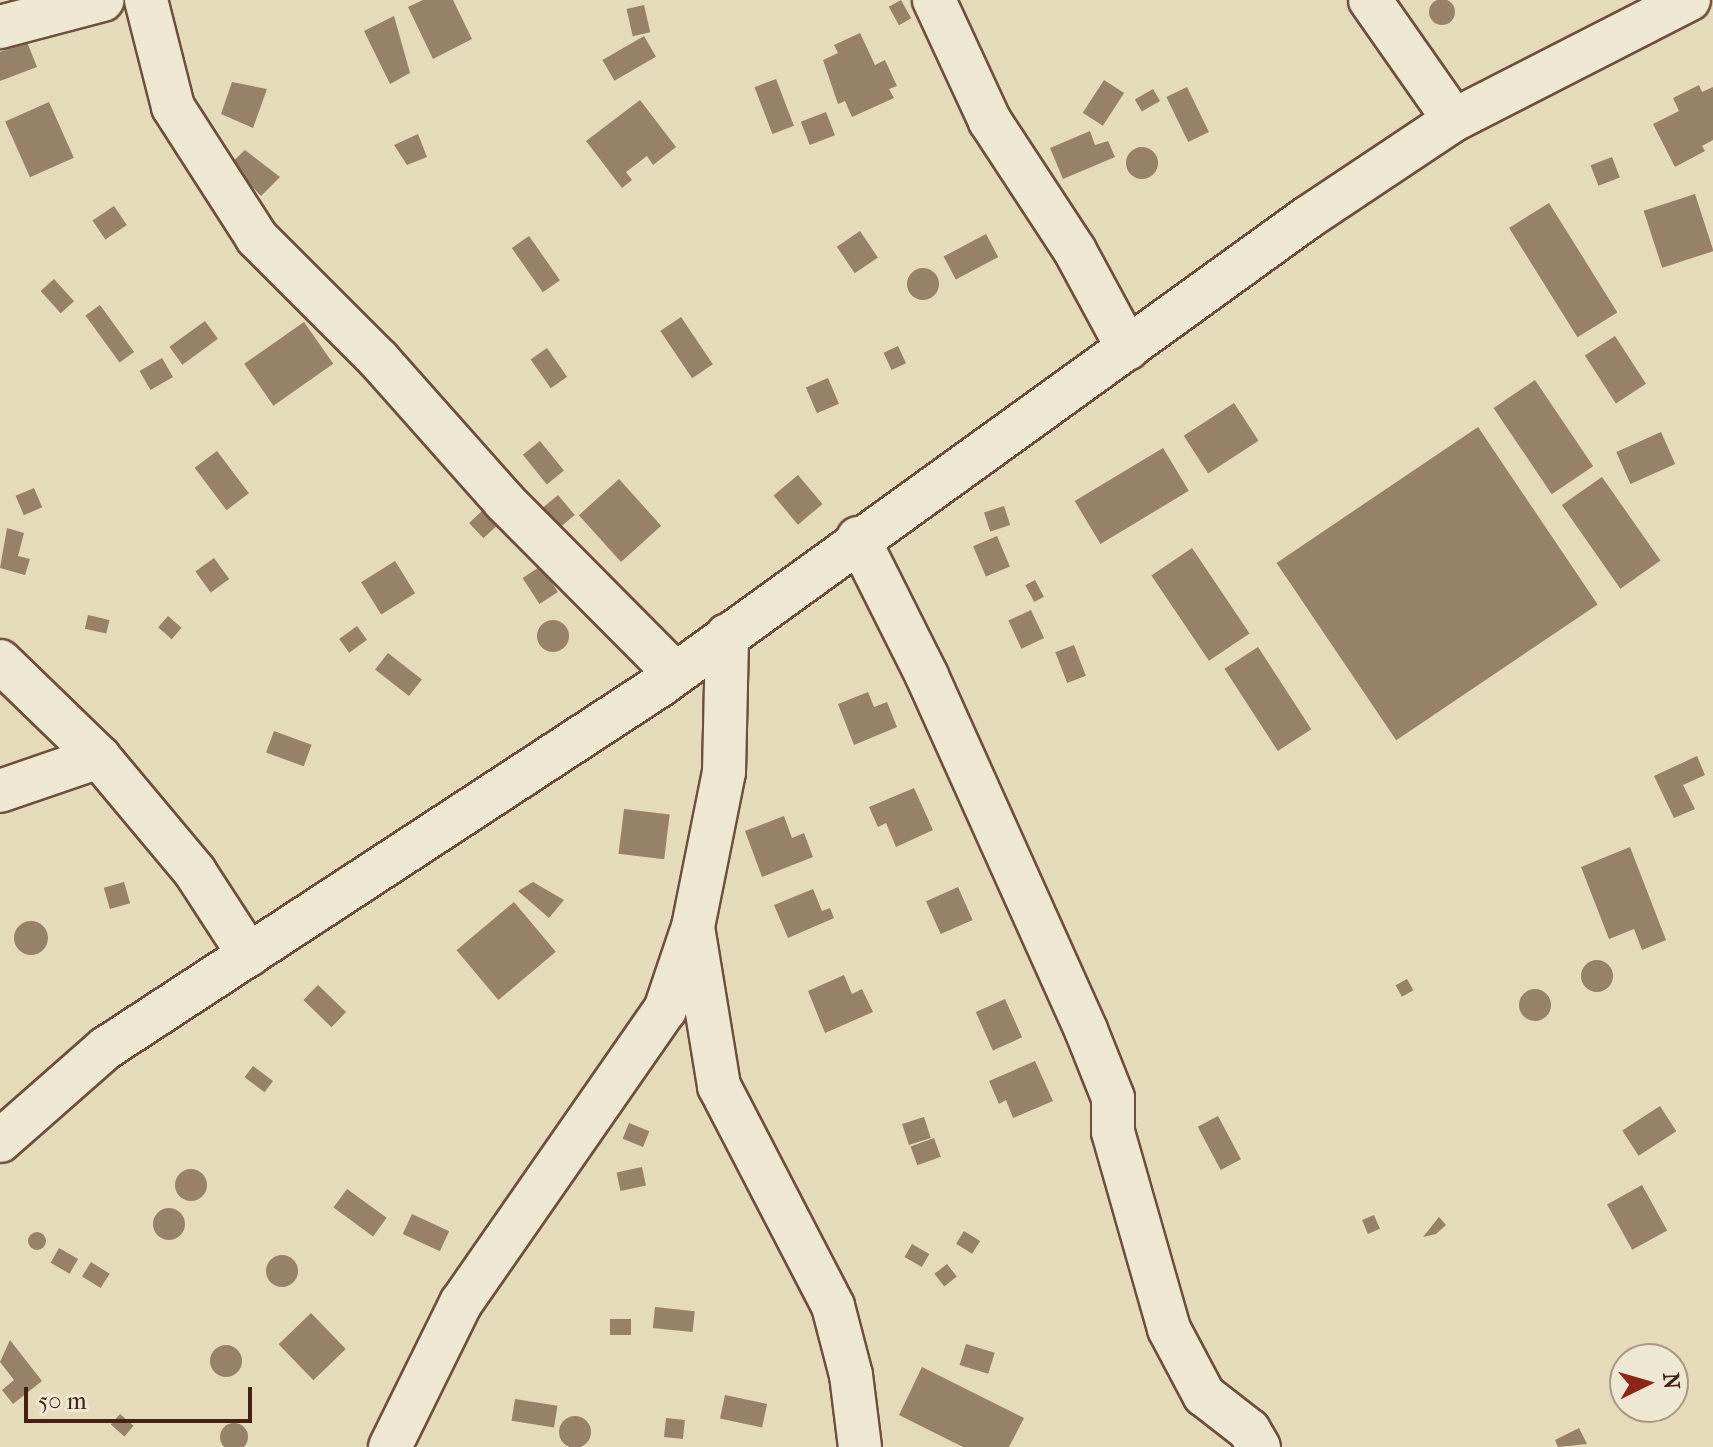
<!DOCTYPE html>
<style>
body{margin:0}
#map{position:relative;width:1713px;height:1447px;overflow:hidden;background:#e5dab9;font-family:"IM FELL French Canon",serif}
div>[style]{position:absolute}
.building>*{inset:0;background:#988169;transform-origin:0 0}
.round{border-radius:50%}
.roads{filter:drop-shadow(2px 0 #6c4f3c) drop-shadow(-2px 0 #6c4f3c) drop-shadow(0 2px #6c4f3c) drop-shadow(0 -2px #6c4f3c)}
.minor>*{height:42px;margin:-21px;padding:0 21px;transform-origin:21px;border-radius:21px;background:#eee7d2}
span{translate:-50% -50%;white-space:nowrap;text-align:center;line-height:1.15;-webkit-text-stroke:6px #eee7d2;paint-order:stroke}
.north{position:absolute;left:1609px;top:1343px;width:80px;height:80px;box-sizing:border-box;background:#eee7d2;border:2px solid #aa9885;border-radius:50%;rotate:85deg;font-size:22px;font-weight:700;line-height:32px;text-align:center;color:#442112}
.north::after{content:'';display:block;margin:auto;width:28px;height:36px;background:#8f2418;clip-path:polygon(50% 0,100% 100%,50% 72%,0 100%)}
.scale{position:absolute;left:24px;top:1387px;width:228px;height:36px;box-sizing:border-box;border:4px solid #442112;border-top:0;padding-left:10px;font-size:24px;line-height:28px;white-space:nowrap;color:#442112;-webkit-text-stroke:6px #eee7d2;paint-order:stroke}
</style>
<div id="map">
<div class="building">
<i class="round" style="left:1429px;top:-1px;width:26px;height:26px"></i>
<i style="clip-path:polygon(423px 0,453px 0,472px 39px,433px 59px,408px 7px)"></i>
<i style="left:901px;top:0;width:21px;height:14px;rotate:61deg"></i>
<i style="left:644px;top:5px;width:28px;height:18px;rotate:77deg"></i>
<i style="clip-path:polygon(394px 16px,410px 73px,390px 84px,364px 31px)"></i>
<i style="clip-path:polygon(860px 33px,875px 65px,885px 60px,897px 86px,889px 89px,894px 98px,852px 117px,845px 101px,838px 104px,823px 60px,838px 53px,834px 45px)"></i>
<i style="left:644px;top:36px;width:24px;height:48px;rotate:60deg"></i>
<i style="clip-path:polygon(27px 42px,37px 67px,0 81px,0 52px)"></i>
<i style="left:776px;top:79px;width:50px;height:23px;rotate:69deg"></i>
<i style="left:1104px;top:80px;width:24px;height:39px;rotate:33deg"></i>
<i style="clip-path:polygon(232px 82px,267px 89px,253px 128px,221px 114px)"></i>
<i style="clip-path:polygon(1699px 85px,1702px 92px,1713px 87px,1713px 140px,1702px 146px,1705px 151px,1675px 167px,1653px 124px,1679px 111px,1673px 98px)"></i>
<i style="left:1187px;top:87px;width:50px;height:23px;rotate:64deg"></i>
<i style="left:1153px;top:89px;width:14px;height:21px;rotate:60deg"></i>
<i style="clip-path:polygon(640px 100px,676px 147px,653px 165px,647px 156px,626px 172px,632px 180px,622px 188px,586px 141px)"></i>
<i style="left:49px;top:102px;width:61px;height:48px;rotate:66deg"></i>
<i style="left:826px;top:112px;width:25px;height:27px;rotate:69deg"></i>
<i style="clip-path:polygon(1090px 131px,1095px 145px,1108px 141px,1115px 157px,1063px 179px,1050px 148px)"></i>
<i style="clip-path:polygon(418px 134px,427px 157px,407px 165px,394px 145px)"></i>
<i class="round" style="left:1126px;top:147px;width:32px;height:32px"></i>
<i style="clip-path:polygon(245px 150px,280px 177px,261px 196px,230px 164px)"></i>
<i style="left:1612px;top:157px;width:22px;height:23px;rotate:69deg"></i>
<i style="left:1695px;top:194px;width:60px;height:54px;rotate:72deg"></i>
<i style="left:1549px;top:203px;width:129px;height:47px;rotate:58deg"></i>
<i style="left:114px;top:206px;width:23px;height:26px;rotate:56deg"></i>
<i style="left:860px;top:231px;width:32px;height:28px;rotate:56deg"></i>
<i style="left:986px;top:234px;width:26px;height:48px;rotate:62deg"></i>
<i style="left:529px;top:236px;width:54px;height:21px;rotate:55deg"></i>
<i class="round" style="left:907px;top:268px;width:32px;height:32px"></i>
<i style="left:54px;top:279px;width:30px;height:18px;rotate:48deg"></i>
<i style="left:100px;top:305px;width:58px;height:18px;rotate:54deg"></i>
<i style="left:681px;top:317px;width:57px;height:25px;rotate:56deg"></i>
<i style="left:205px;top:321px;width:22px;height:44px;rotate:54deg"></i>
<i style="left:304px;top:322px;width:51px;height:73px;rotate:55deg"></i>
<i style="left:1615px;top:336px;width:57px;height:36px;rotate:57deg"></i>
<i style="left:898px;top:346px;width:19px;height:16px;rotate:65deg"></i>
<i style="left:547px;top:348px;width:35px;height:20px;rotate:55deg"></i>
<i style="left:162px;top:358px;width:22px;height:26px;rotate:60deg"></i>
<i style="left:828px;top:378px;width:28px;height:24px;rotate:67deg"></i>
<i style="left:1535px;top:380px;width:104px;height:50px;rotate:56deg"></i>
<i style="left:1234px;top:403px;width:45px;height:60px;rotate:57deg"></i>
<i style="left:1478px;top:427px;width:214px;height:243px;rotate:56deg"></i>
<i style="left:1661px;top:432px;width:35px;height:49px;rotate:66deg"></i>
<i style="left:540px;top:441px;width:38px;height:22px;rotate:51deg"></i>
<i style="left:1163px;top:448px;width:50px;height:103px;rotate:59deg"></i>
<i style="left:217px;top:451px;width:53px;height:28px;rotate:53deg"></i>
<i style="left:798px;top:475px;width:38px;height:32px;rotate:50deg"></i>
<i style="left:1602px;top:477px;width:102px;height:49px;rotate:55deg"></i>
<i style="left:619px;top:479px;width:63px;height:54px;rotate:48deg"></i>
<i style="left:34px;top:488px;width:21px;height:20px;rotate:67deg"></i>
<i style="left:558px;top:495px;width:26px;height:23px;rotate:50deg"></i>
<i style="left:1004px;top:506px;width:20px;height:21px;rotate:72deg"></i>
<i style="left:483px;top:510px;width:21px;height:19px;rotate:47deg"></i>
<i style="clip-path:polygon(7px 528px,24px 533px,18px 556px,30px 559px,25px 575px,0 568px)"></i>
<i style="left:997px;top:536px;width:33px;height:26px;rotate:67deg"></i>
<i style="left:1192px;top:548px;width:103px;height:49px;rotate:56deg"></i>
<i style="left:214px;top:558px;width:26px;height:23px;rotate:54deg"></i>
<i style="left:395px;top:561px;width:38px;height:40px;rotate:58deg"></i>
<i style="left:541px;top:566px;width:31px;height:22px;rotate:57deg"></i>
<i style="left:1035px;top:580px;width:19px;height:11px;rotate:62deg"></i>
<i style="left:1031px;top:610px;width:31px;height:25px;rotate:65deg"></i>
<i style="left:88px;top:615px;width:22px;height:14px;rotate:13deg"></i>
<i style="left:168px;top:616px;width:18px;height:15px;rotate:41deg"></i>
<i class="round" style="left:537px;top:620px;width:32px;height:32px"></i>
<i style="left:357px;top:626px;width:17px;height:22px;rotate:54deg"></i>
<i style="left:1074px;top:645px;width:33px;height:20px;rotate:69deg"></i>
<i style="left:1258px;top:647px;width:98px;height:40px;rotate:57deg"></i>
<i style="left:388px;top:653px;width:43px;height:21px;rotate:38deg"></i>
<i style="clip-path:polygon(868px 692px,874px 707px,887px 702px,897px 727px,854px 745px,838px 704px)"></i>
<i style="left:274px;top:731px;width:40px;height:23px;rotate:20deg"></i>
<i style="clip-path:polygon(1697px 756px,1705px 775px,1683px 785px,1695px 809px,1674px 818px,1654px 776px)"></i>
<i style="clip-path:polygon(914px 788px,933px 830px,896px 847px,886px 823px,878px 827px,869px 807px)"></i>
<i style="left:624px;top:809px;width:46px;height:45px;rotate:7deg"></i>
<i style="clip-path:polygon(784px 816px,792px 838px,804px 833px,813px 857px,762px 877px,745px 831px)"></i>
<i style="clip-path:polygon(1630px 847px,1666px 940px,1642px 950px,1634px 929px,1609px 939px,1581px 867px)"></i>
<i style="left:124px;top:882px;width:22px;height:21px;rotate:74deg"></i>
<i style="clip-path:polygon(533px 882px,564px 900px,549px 918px,518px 891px)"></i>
<i style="left:958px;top:887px;width:36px;height:35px;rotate:66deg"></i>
<i style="clip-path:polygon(813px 889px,822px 911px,830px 908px,834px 918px,788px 938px,774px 905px)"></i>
<i style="left:514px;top:902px;width:65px;height:75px;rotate:50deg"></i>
<i class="round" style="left:14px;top:921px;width:34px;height:34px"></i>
<i class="round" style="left:1581px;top:960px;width:32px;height:32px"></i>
<i style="clip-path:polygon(844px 975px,852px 994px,862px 989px,873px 1012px,825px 1033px,808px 991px)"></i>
<i style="left:1407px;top:979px;width:13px;height:13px;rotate:61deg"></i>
<i style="left:318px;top:985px;width:39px;height:21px;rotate:44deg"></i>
<i class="round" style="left:1519px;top:989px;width:32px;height:32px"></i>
<i style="left:1005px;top:999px;width:42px;height:32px;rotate:66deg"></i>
<i style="clip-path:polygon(1035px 1061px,1053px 1101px,1013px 1118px,1006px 1100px,999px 1104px,989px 1081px)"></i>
<i style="left:253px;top:1066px;width:25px;height:14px;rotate:37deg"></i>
<i style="left:1660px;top:1106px;width:30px;height:45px;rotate:57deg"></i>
<i style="left:1218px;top:1116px;width:49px;height:23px;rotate:62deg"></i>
<i style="left:924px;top:1117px;width:22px;height:23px;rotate:72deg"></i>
<i style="left:629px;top:1123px;width:22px;height:17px;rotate:22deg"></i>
<i style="left:934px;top:1138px;width:20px;height:25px;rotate:70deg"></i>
<i style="left:642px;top:1167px;width:19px;height:26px;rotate:78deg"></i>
<i class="round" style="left:175px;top:1169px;width:32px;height:32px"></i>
<i style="left:1642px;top:1185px;width:52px;height:40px;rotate:61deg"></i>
<i style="left:347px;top:1189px;width:49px;height:23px;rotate:36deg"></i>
<i class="round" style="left:153px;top:1208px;width:32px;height:32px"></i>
<i style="left:412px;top:1214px;width:41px;height:22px;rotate:25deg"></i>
<i style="left:1374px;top:1215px;width:15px;height:13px;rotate:67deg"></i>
<i style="clip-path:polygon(1439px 1217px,1446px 1225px,1436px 1234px,1423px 1237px)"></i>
<i style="left:964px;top:1231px;width:19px;height:15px;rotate:32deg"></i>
<i class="round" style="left:28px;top:1232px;width:18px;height:18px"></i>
<i style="left:912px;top:1244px;width:20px;height:15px;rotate:30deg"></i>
<i style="left:59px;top:1248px;width:22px;height:17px;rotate:30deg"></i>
<i class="round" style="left:266px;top:1255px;width:32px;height:32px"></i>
<i style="left:91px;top:1262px;width:22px;height:17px;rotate:32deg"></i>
<i style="left:947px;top:1264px;width:16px;height:16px;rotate:52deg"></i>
<i style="left:655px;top:1307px;width:40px;height:21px;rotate:6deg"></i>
<i style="left:311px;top:1313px;width:50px;height:45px;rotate:46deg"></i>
<i style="left:631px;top:1319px;width:16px;height:21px;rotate:90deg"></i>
<i style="clip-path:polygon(10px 1340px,42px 1381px,13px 1404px,2px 1390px,14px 1380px,0 1362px)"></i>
<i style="left:966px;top:1344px;width:30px;height:22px;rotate:17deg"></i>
<i class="round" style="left:210px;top:1345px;width:32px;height:32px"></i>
<i style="clip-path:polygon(922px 1367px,1024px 1418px,1009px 1447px,963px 1447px,899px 1415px)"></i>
<i style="left:725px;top:1395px;width:43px;height:24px;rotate:12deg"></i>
<i style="left:515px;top:1399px;width:43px;height:22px;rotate:9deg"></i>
<i style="left:120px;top:1414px;width:18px;height:14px;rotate:41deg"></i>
<i class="round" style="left:559px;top:1416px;width:32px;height:32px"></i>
<i style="left:666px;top:1418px;width:19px;height:19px;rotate:6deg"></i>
<i class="round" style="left:220px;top:1423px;width:28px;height:28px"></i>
<i style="clip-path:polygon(1579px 1428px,1587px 1444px,1558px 1447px,1555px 1440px)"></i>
</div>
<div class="roads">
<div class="minor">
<i style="left:146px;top:0;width:110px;rotate:75.8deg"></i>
<i style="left:173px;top:107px;width:156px;rotate:57.3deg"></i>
<i style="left:257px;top:238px;width:173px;rotate:45deg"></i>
<i style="left:379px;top:360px;width:188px;rotate:48.4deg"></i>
<i style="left:504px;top:501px;width:243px;rotate:45.2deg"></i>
<i style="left:934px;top:0;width:133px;rotate:65.2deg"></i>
<i style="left:990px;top:121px;width:155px;rotate:56.8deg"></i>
<i style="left:1075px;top:251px;width:111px;rotate:61.6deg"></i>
<i style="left:1370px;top:0;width:146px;rotate:55deg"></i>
<i style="left:0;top:27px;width:106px;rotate:-14.7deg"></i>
<i style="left:858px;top:538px;width:154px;rotate:63.4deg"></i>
<i style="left:927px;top:676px;width:388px;rotate:65.8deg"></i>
<i style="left:1086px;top:1030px;width:73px;rotate:68.3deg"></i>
<i style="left:1113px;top:1098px;width:34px;rotate:90deg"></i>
<i style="left:1113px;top:1132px;width:205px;rotate:74.1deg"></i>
<i style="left:1169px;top:1329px;width:75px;rotate:62.1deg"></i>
<i style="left:1204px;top:1395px;width:57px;rotate:37.9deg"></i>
<i style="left:1249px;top:1430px;width:20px;rotate:60deg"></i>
<i style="left:0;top:661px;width:138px;rotate:44.1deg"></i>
<i style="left:99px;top:757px;width:150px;rotate:50.1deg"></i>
<i style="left:195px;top:872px;width:99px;rotate:57deg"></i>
<i style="left:0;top:791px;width:105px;rotate:-19deg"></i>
<i style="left:694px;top:933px;width:155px;rotate:80.7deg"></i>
<i style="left:719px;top:1086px;width:248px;rotate:62.6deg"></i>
<i style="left:833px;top:1306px;width:71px;rotate:75.4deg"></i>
<i style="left:851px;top:1375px;width:73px;rotate:82.9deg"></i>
<i style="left:0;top:1141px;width:141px;rotate:-41.3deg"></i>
<i style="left:106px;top:1048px;width:661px;rotate:-33.21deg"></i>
<i style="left:659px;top:686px;width:799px;rotate:-35.84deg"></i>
<i style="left:1307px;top:218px;width:177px;rotate:-33.7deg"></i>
<i style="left:1454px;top:120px;width:264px;rotate:-27.1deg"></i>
<i style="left:390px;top:1447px;width:161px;rotate:-63.8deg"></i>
<i style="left:461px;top:1303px;width:357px;rotate:-55.2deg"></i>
<i style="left:665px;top:1010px;width:88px;rotate:-71.4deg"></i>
<i style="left:693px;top:927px;width:158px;rotate:-78.7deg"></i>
<i style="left:724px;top:772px;width:137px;rotate:-88.7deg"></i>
</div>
</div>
<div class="north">N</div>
<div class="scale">50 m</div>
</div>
